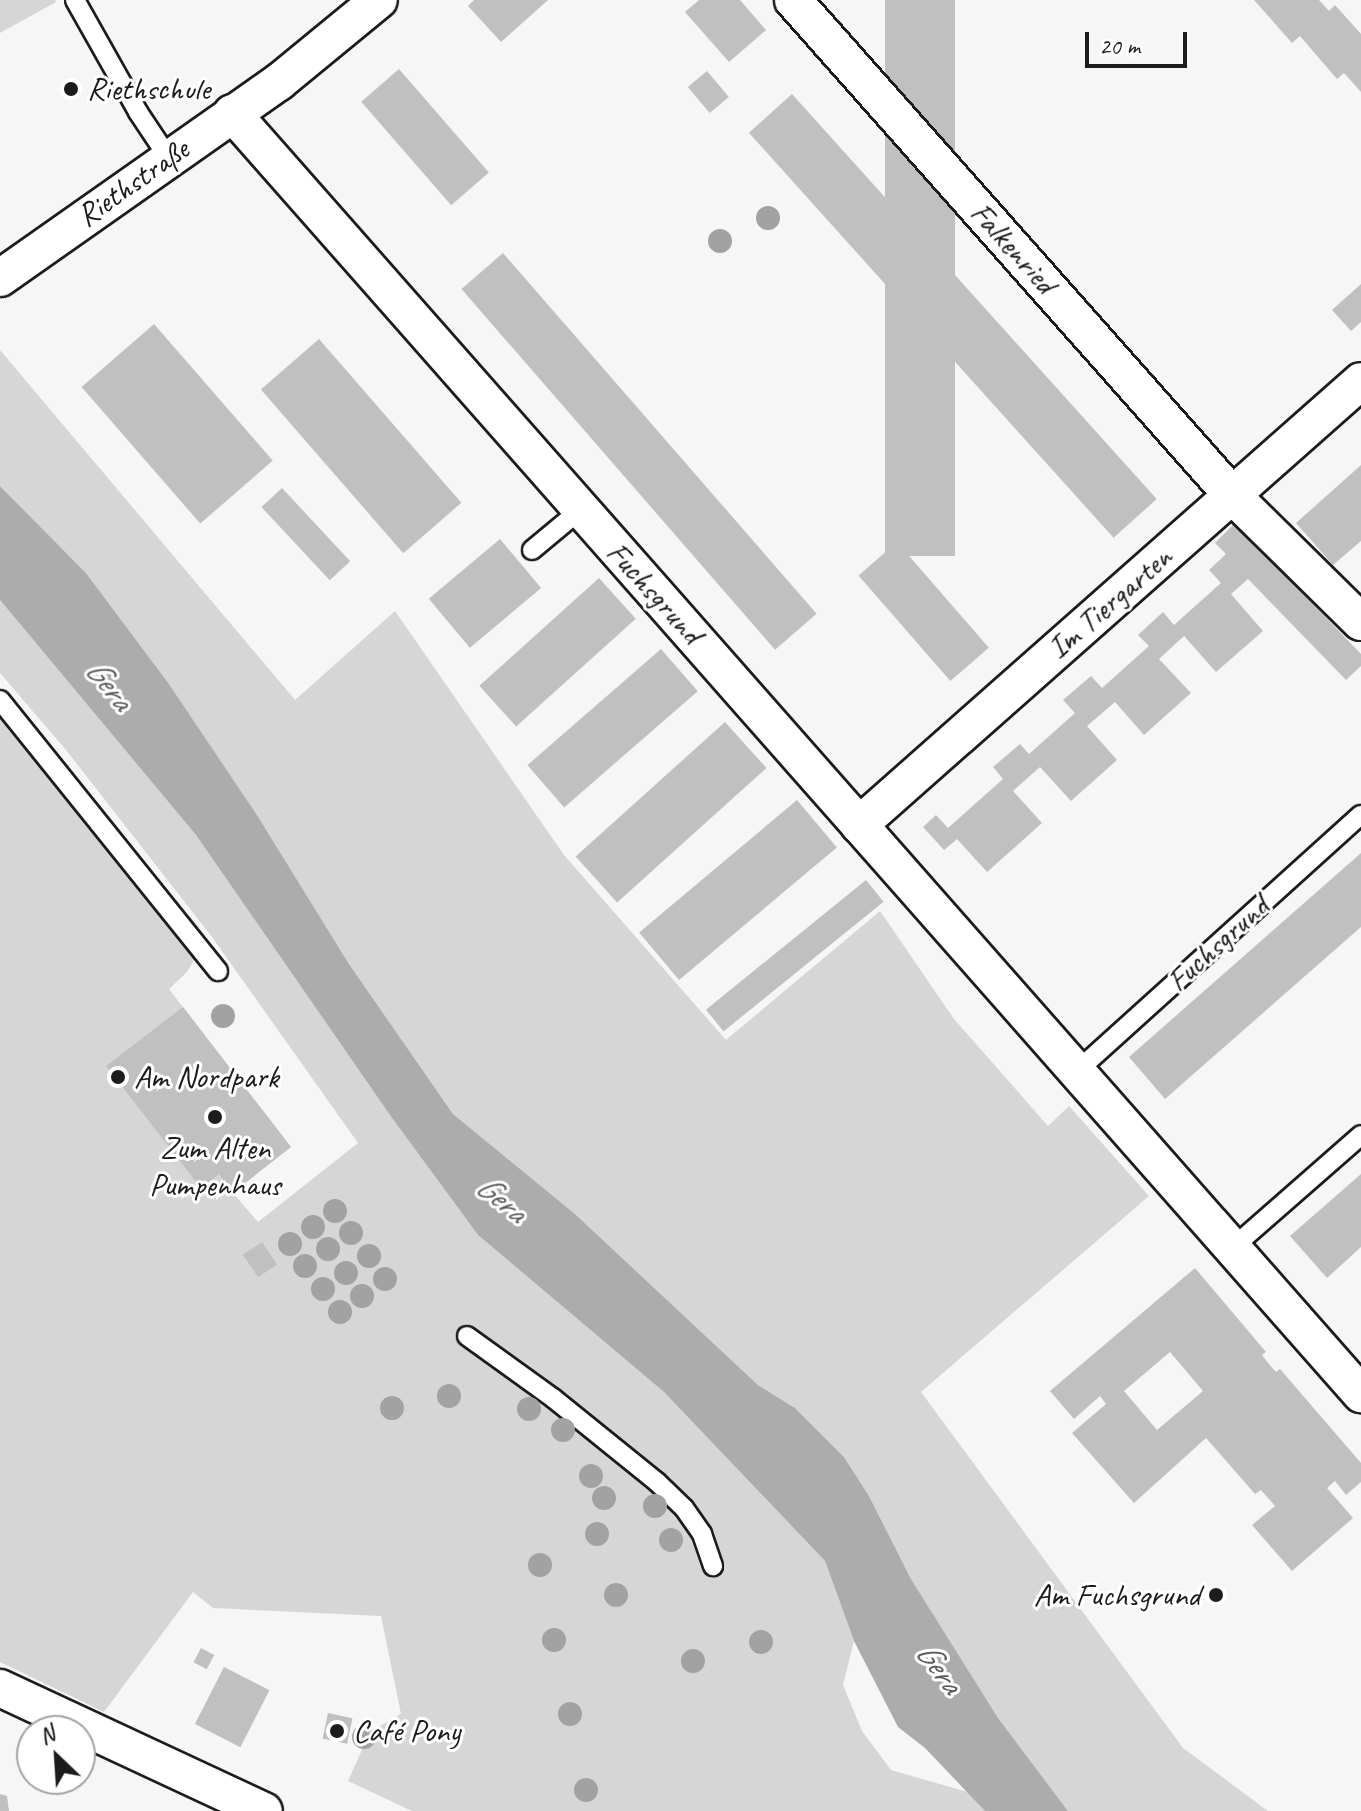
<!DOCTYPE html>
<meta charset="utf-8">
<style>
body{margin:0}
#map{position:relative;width:1361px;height:1811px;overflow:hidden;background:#f6f6f6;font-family:Caveat,sans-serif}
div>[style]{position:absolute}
.green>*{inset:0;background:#d6d6d6}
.water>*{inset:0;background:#acacac}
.building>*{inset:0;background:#c0c0c0;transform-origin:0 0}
.roads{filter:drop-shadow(2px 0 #1c1c1c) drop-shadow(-2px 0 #1c1c1c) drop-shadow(0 2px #1c1c1c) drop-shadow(0 -2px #1c1c1c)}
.lane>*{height:18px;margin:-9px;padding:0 9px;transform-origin:9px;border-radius:9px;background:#fff}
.street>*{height:36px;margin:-18px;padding:0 18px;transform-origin:18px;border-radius:18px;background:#fff}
.trees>*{width:24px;height:24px;margin:-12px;border-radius:50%;background:#a2a2a2}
.dots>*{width:22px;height:22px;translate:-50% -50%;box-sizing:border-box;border:4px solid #fff;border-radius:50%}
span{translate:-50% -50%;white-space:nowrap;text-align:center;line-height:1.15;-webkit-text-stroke:6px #fff;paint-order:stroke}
.poi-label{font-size:32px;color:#1c1c1c}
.left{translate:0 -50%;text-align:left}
.right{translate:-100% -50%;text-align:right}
.street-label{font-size:32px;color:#1c1c1c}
.water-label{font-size:34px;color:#5d5d5d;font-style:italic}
.north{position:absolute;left:16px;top:1715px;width:80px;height:80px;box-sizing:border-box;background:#fff;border:2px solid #a4a4a4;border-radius:50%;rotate:335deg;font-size:22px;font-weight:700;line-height:32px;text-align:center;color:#1c1c1c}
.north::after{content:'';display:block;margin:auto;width:28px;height:36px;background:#1c1c1c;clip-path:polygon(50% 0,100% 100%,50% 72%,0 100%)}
.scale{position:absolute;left:1085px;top:32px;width:102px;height:36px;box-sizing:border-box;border:4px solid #1c1c1c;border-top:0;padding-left:10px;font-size:24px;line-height:28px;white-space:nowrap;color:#1c1c1c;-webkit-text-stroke:6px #fff;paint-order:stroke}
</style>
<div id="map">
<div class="green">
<i style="clip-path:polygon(0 0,55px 0,56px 2px,0 33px)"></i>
<i style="clip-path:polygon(0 350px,295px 700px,395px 611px,564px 855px,726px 1040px,880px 911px,954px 1019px,1048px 1126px,1069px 1106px,1149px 1196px,921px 1392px,1183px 1748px,1268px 1811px,1068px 1811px,998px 1718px,911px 1579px,869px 1496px,844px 1457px,795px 1408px,758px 1385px,575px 1214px,453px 1114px,349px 964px,257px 815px,169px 684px,86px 573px,0 486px)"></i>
<i style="clip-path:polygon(0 600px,196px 835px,392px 1118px,478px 1235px,664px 1392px,825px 1561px,854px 1641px,843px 1685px,862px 1731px,891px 1770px,971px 1793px,985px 1811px,412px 1811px,348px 1781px,370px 1732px,401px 1714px,381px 1616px,213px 1608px,193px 1592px,104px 1712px,0 1662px,0 710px,188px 944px,195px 958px,187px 972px,169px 989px,291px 1147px,233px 1193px,258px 1222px,358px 1143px,212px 937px,66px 750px,0 673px)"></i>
</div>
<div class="water">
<i style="clip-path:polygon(0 486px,86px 573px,169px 684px,257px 815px,349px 964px,453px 1114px,575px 1214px,758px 1385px,795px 1408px,844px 1457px,869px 1496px,911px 1579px,998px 1718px,1068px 1811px,985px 1811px,925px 1748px,898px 1727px,854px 1641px,825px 1561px,664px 1392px,478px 1235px,392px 1118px,196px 835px,0 600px)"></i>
</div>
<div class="building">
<i style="clip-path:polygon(474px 0,548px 0,501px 42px,468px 6px)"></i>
<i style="clip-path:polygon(699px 0,740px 0,766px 30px,729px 62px,685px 12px)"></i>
<i style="left:885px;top:0;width:70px;height:556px"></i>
<i style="clip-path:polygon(1254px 0,1319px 0,1329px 11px,1335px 5px,1361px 34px,1361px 92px,1344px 73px,1337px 79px,1300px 36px,1292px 43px)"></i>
<i style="left:399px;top:69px;width:137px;height:50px;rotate:49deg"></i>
<i style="left:707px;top:71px;width:34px;height:25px;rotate:50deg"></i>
<i style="left:792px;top:94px;width:545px;height:58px;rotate:48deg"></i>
<i style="left:503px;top:253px;width:478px;height:55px;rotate:49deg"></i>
<i style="clip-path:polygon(1361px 284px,1361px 322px,1351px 331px,1332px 310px)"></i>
<i style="left:154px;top:324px;width:181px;height:96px;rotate:49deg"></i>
<i style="left:319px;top:339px;width:217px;height:77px;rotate:49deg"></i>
<i style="clip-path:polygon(1361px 465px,1361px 541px,1333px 565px,1296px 523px)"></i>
<i style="left:282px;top:488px;width:100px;height:28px;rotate:47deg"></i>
<i style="clip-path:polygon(1235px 523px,1361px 654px,1361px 666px,1346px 680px,1248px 579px,1231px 594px,1263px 631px,1216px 672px,1184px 636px,1159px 659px,1191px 693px,1144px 735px,1115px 702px,1087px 726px,1117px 760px,1071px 801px,1040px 767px,1013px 791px,1042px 823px,987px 872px,957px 839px,944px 850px,923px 827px,936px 815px,948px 828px,1003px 779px,993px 767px,1020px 744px,1029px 754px,1075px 713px,1063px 700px,1091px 676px,1102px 688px,1149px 646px,1138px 635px,1163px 612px,1174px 625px,1221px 583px,1209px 570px,1226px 554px,1215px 543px)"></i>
<i style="left:500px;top:539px;width:64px;height:93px;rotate:50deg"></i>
<i style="left:897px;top:542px;width:140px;height:51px;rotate:49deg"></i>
<i style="left:599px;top:578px;width:55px;height:161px;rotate:48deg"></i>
<i style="left:661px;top:649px;width:56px;height:177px;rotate:49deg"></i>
<i style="left:725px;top:722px;width:62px;height:201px;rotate:48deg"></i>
<i style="left:797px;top:800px;width:62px;height:206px;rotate:50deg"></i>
<i style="clip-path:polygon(1361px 853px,1361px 927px,1165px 1099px,1129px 1057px)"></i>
<i style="left:866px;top:880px;width:28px;height:206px;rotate:51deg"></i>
<i style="clip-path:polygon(183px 1007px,291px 1147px,232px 1193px,219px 1174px,201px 1188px,106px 1066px)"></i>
<i style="clip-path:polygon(1361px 1174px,1361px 1247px,1327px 1278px,1290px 1236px)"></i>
<i style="left:262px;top:1242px;width:27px;height:23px;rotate:56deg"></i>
<i style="clip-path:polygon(evenodd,1195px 1268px,1266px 1352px,1262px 1355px,1269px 1364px,1276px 1372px,1280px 1369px,1361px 1463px,1361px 1482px,1346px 1495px,1335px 1481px,1327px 1488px,1353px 1518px,1292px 1571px,1252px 1525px,1275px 1506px,1261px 1490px,1255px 1494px,1206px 1438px,1134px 1503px,1072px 1433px,1106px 1404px,1100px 1396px,1074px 1419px,1050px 1391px,1195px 1268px,1170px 1352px,1203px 1391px,1157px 1430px,1124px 1391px,1170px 1352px)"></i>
<i style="left:201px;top:1648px;width:15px;height:16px;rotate:28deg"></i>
<i style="left:224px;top:1667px;width:51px;height:64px;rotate:27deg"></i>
<i style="left:328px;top:1713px;width:25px;height:26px;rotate:12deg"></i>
<i style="clip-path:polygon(0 1794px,7px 1796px,9px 1811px,0 1811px)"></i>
</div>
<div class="roads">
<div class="lane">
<i style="left:75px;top:0;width:129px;rotate:60.6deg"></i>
<i style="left:138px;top:112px;width:54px;rotate:56.3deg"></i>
<i style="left:532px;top:550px;width:62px;rotate:-39.8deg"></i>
<i style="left:0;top:700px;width:348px;rotate:51.2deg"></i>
<i style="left:1075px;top:1073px;width:385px;rotate:-42.1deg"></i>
<i style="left:1231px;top:1249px;width:173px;rotate:-41.2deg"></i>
<i style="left:467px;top:1336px;width:106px;rotate:35.8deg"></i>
<i style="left:553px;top:1398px;width:134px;rotate:38.9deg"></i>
<i style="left:657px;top:1482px;width:37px;rotate:44deg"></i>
<i style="left:684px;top:1508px;width:32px;rotate:55deg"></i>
<i style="left:702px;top:1534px;width:34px;rotate:71deg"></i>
</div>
<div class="street">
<i style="left:793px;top:0;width:662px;rotate:48.43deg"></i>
<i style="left:1232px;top:495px;width:181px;rotate:44.6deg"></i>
<i style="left:232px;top:113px;width:1708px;rotate:48.61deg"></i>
<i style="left:0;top:278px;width:341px;rotate:-35.1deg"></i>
<i style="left:279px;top:82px;width:129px;rotate:-39.4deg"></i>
<i style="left:859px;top:825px;width:670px;rotate:-41.49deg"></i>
<i style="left:0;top:1688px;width:291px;rotate:25deg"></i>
</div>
</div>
<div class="trees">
<i style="left:768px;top:218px"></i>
<i style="left:720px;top:241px"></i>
<i style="left:223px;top:1016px"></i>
<i style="left:335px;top:1211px"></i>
<i style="left:313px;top:1227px"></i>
<i style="left:351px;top:1233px"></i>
<i style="left:290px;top:1244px"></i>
<i style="left:328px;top:1249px"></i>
<i style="left:369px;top:1256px"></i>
<i style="left:305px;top:1266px"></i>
<i style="left:346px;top:1273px"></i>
<i style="left:385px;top:1279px"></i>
<i style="left:323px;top:1289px"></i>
<i style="left:362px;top:1296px"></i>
<i style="left:340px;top:1312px"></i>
<i style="left:449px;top:1396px"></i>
<i style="left:392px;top:1408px"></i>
<i style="left:529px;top:1409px"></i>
<i style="left:563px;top:1430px"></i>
<i style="left:591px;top:1476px"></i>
<i style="left:604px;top:1498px"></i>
<i style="left:655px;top:1506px"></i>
<i style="left:597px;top:1534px"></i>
<i style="left:671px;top:1540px"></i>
<i style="left:540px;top:1565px"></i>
<i style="left:616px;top:1595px"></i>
<i style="left:554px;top:1640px"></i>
<i style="left:761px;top:1642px"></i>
<i style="left:693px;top:1661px"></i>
<i style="left:570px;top:1714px"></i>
<i style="left:364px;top:1737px"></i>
<i style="left:586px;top:1790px"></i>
</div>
<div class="dots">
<i style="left:71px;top:89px;background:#1c1c1c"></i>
<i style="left:118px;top:1077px;background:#1c1c1c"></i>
<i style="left:215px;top:1117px;background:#1c1c1c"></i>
<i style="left:1216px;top:1595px;background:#1c1c1c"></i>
<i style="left:337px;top:1731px;background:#1c1c1c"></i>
</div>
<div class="poi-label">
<span class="left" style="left:87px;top:89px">Riethschule</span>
<span class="left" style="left:134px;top:1077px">Am Nordpark</span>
<span style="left:215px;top:1167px">Zum Alten<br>Pumpenhaus</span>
<span class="right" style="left:1200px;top:1595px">Am Fuchsgrund</span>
<span class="left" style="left:353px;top:1731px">Café Pony</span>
</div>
<div class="street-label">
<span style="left:133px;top:183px;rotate:-35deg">Riethstraße</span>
<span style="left:1013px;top:248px;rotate:48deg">Falkenried</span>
<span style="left:654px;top:593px;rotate:48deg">Fuchsgrund</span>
<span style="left:1110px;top:603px;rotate:-41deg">Im Tiergarten</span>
<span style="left:1218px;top:944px;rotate:-42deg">Fuchsgrund</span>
</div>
<div class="water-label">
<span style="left:110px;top:684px;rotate:52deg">Gera</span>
<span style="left:502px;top:1198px;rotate:40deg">Gera</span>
<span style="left:940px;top:1667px;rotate:54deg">Gera</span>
</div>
<div class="north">N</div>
<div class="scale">20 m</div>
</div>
